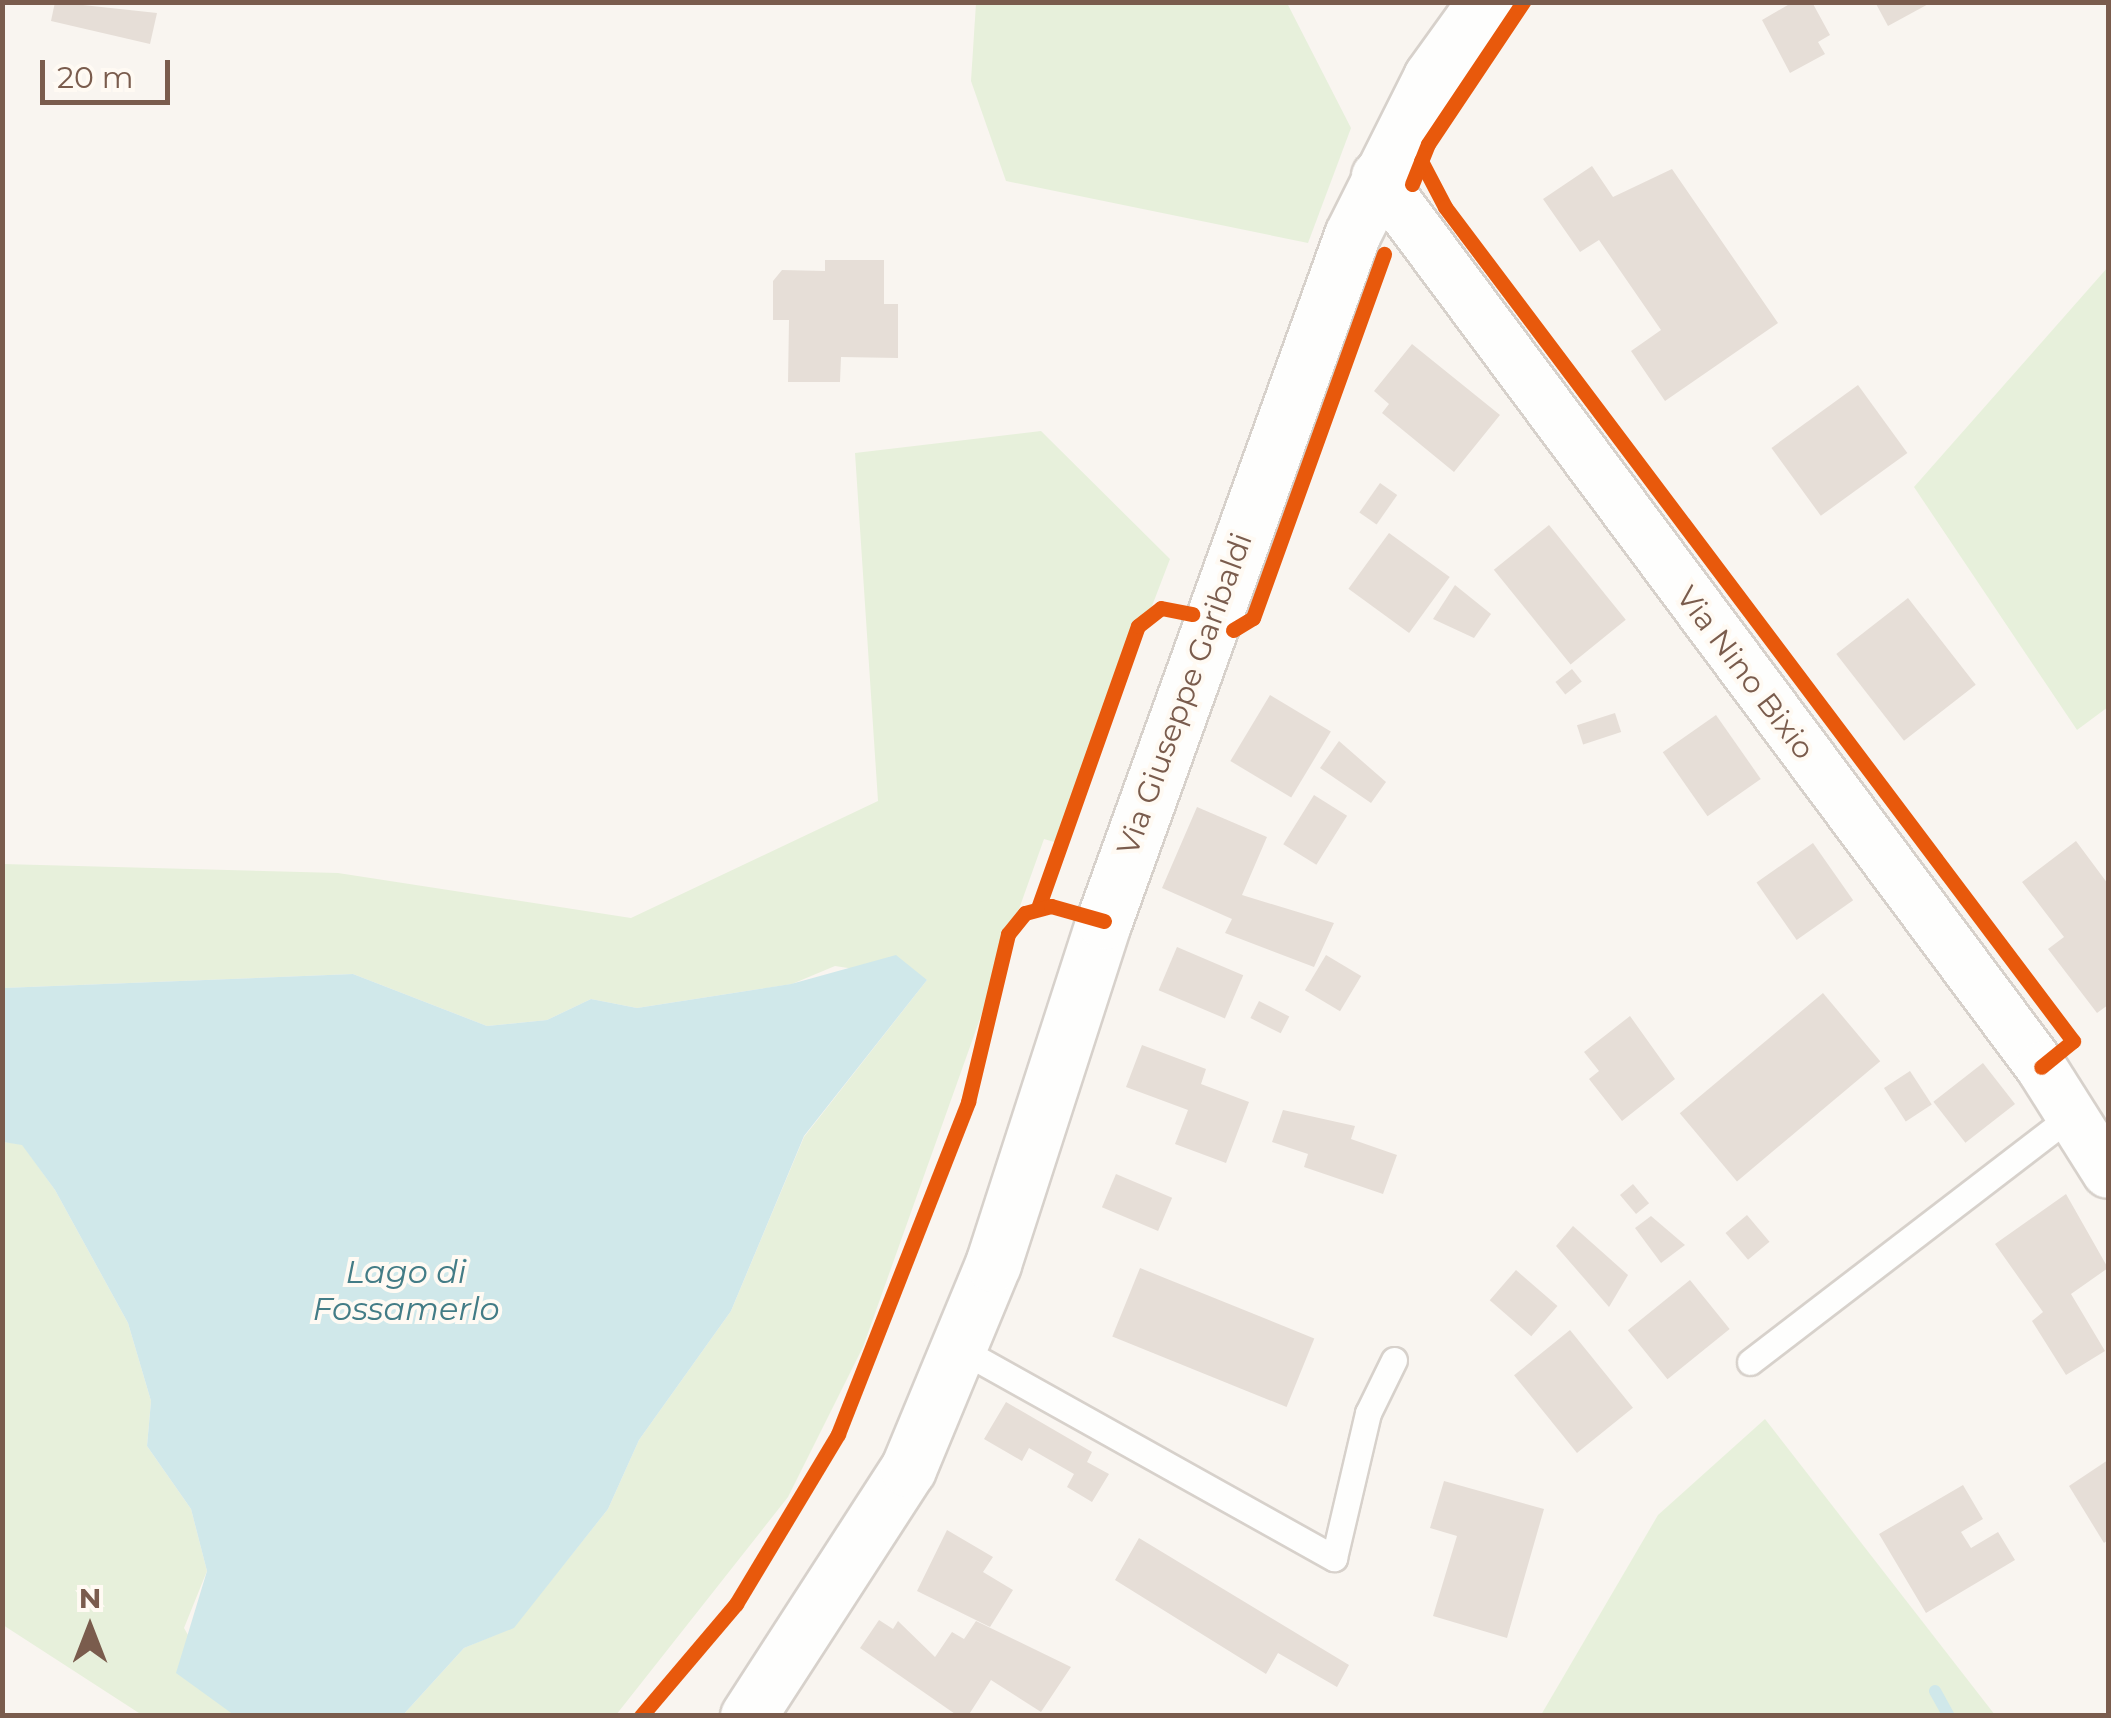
<!DOCTYPE html>
<style>
body{margin:0}
#map{position:relative;width:2111px;height:1718px;overflow:hidden;background:#f9f5f0;font-family:Montserrat,sans-serif}
div>[style]{position:absolute}
.green>*{inset:0;background:#e7f0db}
.water>*{inset:0;background:#d0e8ea}
.stream>*{height:12px;margin:-6px;padding:0 6px;transform-origin:6px;border-radius:6px;background:#d0e8ea}
.building>*{inset:0;background:#e6ded7;transform-origin:0 0}
.roads{filter:drop-shadow(2px 0 #d7d1cb) drop-shadow(-2px 0 #d7d1cb) drop-shadow(0 2px #d7d1cb) drop-shadow(0 -2px #d7d1cb)}
.lane>*{height:25px;margin:-12.5px;padding:0 12.5px;transform-origin:12.5px;border-radius:12.5px;background:#fefefd}
.street>*{height:50px;margin:-25px;padding:0 25px;transform-origin:25px;border-radius:25px;background:#fefefd}
.secondary>*{height:55px;margin:-27.5px;padding:0 27.5px;transform-origin:27.5px;border-radius:27.5px;background:#fefefd}
.cycleway>*{height:15px;margin:-7.5px;padding:0 7.5px;transform-origin:7.5px;border-radius:7.5px;background:#e8590c}
span{translate:-50% -50%;white-space:nowrap;text-align:center;line-height:1.15;-webkit-text-stroke:8px #fffaf3;paint-order:stroke}
.street-label{font-size:30px;color:#7a5c4d}
.water-label{font-size:32px;color:#437c86;font-style:italic}
.frame{position:absolute;inset:0;border:5px solid #7a5c4d;pointer-events:none}
.north{position:absolute;left:40px;top:1578px;width:100px;height:100px;-webkit-text-stroke:8px #fffaf3;paint-order:stroke;rotate:0deg;font-size:28px;font-weight:700;line-height:40px;text-align:center;color:#7a5c4d}
.north::after{content:'';display:block;margin:auto;width:35px;height:45px;background:#7a5c4d;clip-path:polygon(50% 0,100% 100%,50% 72%,0 100%)}
.scale{position:absolute;left:40px;top:60px;width:130px;height:45px;box-sizing:border-box;border:5px solid #7a5c4d;border-top:0;padding-left:12px;font-size:30px;line-height:35px;white-space:nowrap;color:#7a5c4d;-webkit-text-stroke:8px #fffaf3;paint-order:stroke}
</style>
<div id="map">
<div class="green">
<i style="clip-path:polygon(976px 3px,1287px 3px,1351px 128px,1308px 243px,1006px 181px,971px 81px)"></i>
<i style="clip-path:polygon(2108px 267px,2108px 707px,2077px 730px,1914px 487px)"></i>
<i style="clip-path:polygon(1041px 431px,1170px 559px,1061px 844px,1044px 839px,863px 1347px,788px 1497px,616px 1715px,403px 1715px,464px 1648px,514px 1627px,608px 1509px,639px 1440px,731px 1311px,804px 1137px,927px 980px,835px 966px,792px 984px,637px 1008px,591px 999px,547px 1020px,487px 1026px,353px 974px,3px 988px,3px 864px,338px 873px,631px 918px,878px 801px,855px 453px)"></i>
<i style="clip-path:polygon(2px 1142px,22px 1144px,55px 1190px,128px 1323px,151px 1401px,147px 1446px,191px 1509px,207px 1571px,184px 1628px,234px 1715px,142px 1715px,3px 1625px)"></i>
<i style="clip-path:polygon(1765px 1419px,1995px 1715px,1541px 1715px,1658px 1515px)"></i>
</div>
<div class="water">
<i style="clip-path:polygon(896px 955px,927px 980px,804px 1136px,731px 1311px,639px 1440px,608px 1509px,514px 1628px,464px 1648px,403px 1715px,234px 1715px,176px 1673px,207px 1571px,191px 1509px,147px 1446px,151px 1401px,128px 1323px,55px 1190px,22px 1145px,3px 1142px,3px 988px,353px 974px,487px 1026px,547px 1020px,591px 999px,637px 1008px,791px 984px)"></i>
</div>
<div class="stream">
<i style="left:1935px;top:1691px;width:29px;rotate:61deg"></i>
</div>
<div class="building">
<i style="clip-path:polygon(55px 2px,157px 13px,150px 44px,51px 21px)"></i>
<i style="clip-path:polygon(1793px 2px,1812px 2px,1830px 35px,1818px 42px,1825px 54px,1790px 73px,1762px 20px)"></i>
<i style="clip-path:polygon(1875px 2px,1932px 2px,1888px 26px)"></i>
<i style="clip-path:polygon(1592px 166px,1613px 197px,1672px 169px,1778px 323px,1665px 401px,1631px 351px,1661px 330px,1599px 240px,1580px 252px,1543px 199px)"></i>
<i style="clip-path:polygon(825px 260px,884px 260px,884px 304px,898px 304px,898px 358px,841px 357px,840px 382px,788px 382px,789px 320px,773px 320px,773px 281px,782px 270px,825px 271px)"></i>
<i style="clip-path:polygon(1412px 344px,1500px 415px,1454px 472px,1382px 413px,1389px 404px,1374px 391px)"></i>
<i style="left:1858px;top:385px;width:84px;height:107px;rotate:54deg"></i>
<i style="left:1380px;top:483px;width:21px;height:36px;rotate:35deg"></i>
<i style="left:1549px;top:525px;width:122px;height:71px;rotate:51deg"></i>
<i style="left:1389px;top:533px;width:75px;height:69px;rotate:36deg"></i>
<i style="clip-path:polygon(1455px 585px,1491px 614px,1474px 638px,1433px 619px)"></i>
<i style="left:1908px;top:598px;width:110px;height:91px;rotate:52deg"></i>
<i style="left:1572px;top:669px;width:16px;height:21px;rotate:52deg"></i>
<i style="left:1270px;top:695px;width:71px;height:77px;rotate:31deg"></i>
<i style="left:1615px;top:713px;width:20px;height:40px;rotate:72deg"></i>
<i style="left:1716px;top:715px;width:78px;height:65px;rotate:55deg"></i>
<i style="clip-path:polygon(1339px 741px,1386px 782px,1371px 803px,1320px 768px)"></i>
<i style="left:1314px;top:795px;width:39px;height:58px;rotate:32deg"></i>
<i style="clip-path:polygon(1197px 807px,1267px 837px,1242px 895px,1334px 923px,1314px 967px,1225px 933px,1232px 919px,1162px 888px)"></i>
<i style="clip-path:polygon(2076px 841px,2108px 884px,2108px 1005px,2097px 1013px,2048px 949px,2064px 937px,2022px 882px)"></i>
<i style="left:1813px;top:843px;width:70px;height:69px;rotate:55deg"></i>
<i style="left:1177px;top:947px;width:72px;height:47px;rotate:23deg"></i>
<i style="left:1326px;top:955px;width:41px;height:41px;rotate:31deg"></i>
<i style="left:1823px;top:993px;width:89px;height:187px;rotate:50deg"></i>
<i style="left:1259px;top:1001px;width:34px;height:19px;rotate:27deg"></i>
<i style="clip-path:polygon(1630px 1016px,1675px 1079px,1622px 1121px,1589px 1079px,1599px 1071px,1584px 1052px)"></i>
<i style="clip-path:polygon(1142px 1045px,1206px 1069px,1201px 1084px,1249px 1102px,1226px 1163px,1175px 1144px,1188px 1110px,1126px 1087px)"></i>
<i style="left:1983px;top:1063px;width:52px;height:63px;rotate:52deg"></i>
<i style="left:1910px;top:1071px;width:40px;height:31px;rotate:57deg"></i>
<i style="clip-path:polygon(1283px 1110px,1355px 1126px,1351px 1139px,1397px 1155px,1383px 1194px,1304px 1167px,1308px 1154px,1272px 1142px)"></i>
<i style="left:1116px;top:1174px;width:61px;height:36px;rotate:23deg"></i>
<i style="left:1633px;top:1184px;width:25px;height:17px;rotate:50deg"></i>
<i style="clip-path:polygon(2066px 1194px,2108px 1268px,2071px 1294px,2105px 1351px,2066px 1375px,2032px 1321px,2043px 1312px,1995px 1244px)"></i>
<i style="left:1747px;top:1215px;width:35px;height:28px;rotate:50deg"></i>
<i style="clip-path:polygon(1651px 1216px,1685px 1245px,1661px 1263px,1635px 1228px)"></i>
<i style="clip-path:polygon(1573px 1226px,1628px 1275px,1609px 1307px,1556px 1246px)"></i>
<i style="left:1140px;top:1268px;width:188px;height:74px;rotate:22deg"></i>
<i style="left:1516px;top:1270px;width:55px;height:40px;rotate:41deg"></i>
<i style="left:1690px;top:1280px;width:63px;height:80px;rotate:51deg"></i>
<i style="left:1570px;top:1330px;width:100px;height:72px;rotate:51deg"></i>
<i style="clip-path:polygon(1006px 1402px,1092px 1452px,1087px 1462px,1109px 1474px,1092px 1502px,1067px 1487px,1074px 1474px,1029px 1448px,1022px 1461px,984px 1439px)"></i>
<i style="clip-path:polygon(2108px 1460px,2108px 1540px,2104px 1543px,2069px 1486px)"></i>
<i style="clip-path:polygon(1444px 1481px,1544px 1509px,1507px 1638px,1433px 1616px,1457px 1536px,1430px 1528px)"></i>
<i style="clip-path:polygon(1963px 1485px,1983px 1519px,1961px 1532px,1971px 1548px,1998px 1532px,2015px 1560px,1926px 1613px,1879px 1534px)"></i>
<i style="clip-path:polygon(947px 1530px,993px 1557px,983px 1572px,1013px 1590px,990px 1627px,917px 1591px)"></i>
<i style="clip-path:polygon(1139px 1538px,1349px 1665px,1337px 1687px,1278px 1653px,1266px 1674px,1115px 1580px)"></i>
<i style="clip-path:polygon(879px 1620px,893px 1629px,898px 1621px,935px 1657px,952px 1632px,964px 1639px,976px 1621px,1071px 1667px,1041px 1712px,991px 1680px,968px 1716px,958px 1716px,860px 1648px)"></i>
</div>
<div class="roads">
<div class="lane">
<i style="left:958px;top:1348px;width:431px;rotate:29.2deg"></i>
<i style="left:1334px;top:1558px;width:149px;rotate:-76.8deg"></i>
<i style="left:1368px;top:1413px;width:59px;rotate:-63.9deg"></i>
<i style="left:1750px;top:1362px;width:407px;rotate:-37.5deg"></i>
</div>
<div class="street">
<i style="left:1377px;top:176px;width:1111px;rotate:53.31deg"></i>
<i style="left:2041px;top:1067px;width:125px;rotate:57.7deg"></i>
</div>
<div class="secondary">
<i style="left:748px;top:1716px;width:294px;rotate:-57.1deg"></i>
<i style="left:908px;top:1469px;width:222px;rotate:-67.5deg"></i>
<i style="left:993px;top:1264px;width:361px;rotate:-72.1deg"></i>
<i style="left:1104px;top:921px;width:729px;rotate:-70.12deg"></i>
<i style="left:1352px;top:235px;width:177px;rotate:-63.4deg"></i>
<i style="left:1431px;top:77px;width:92px;rotate:-54.2deg"></i>
</div>
</div>
<div class="cycleway">
<i style="left:1421px;top:161px;width:52px;rotate:62.4deg"></i>
<i style="left:1445px;top:207px;width:1044px;rotate:53.02deg"></i>
<i style="left:2073px;top:1041px;width:41px;rotate:140.9deg"></i>
<i style="left:1412px;top:184px;width:43px;rotate:-68.2deg"></i>
<i style="left:1428px;top:144px;width:171px;rotate:-56.2deg"></i>
<i style="left:1233px;top:630px;width:23px;rotate:-31deg"></i>
<i style="left:1253px;top:618px;width:387px;rotate:-70.2deg"></i>
<i style="left:1038px;top:908px;width:299px;rotate:-70.5deg"></i>
<i style="left:1138px;top:626px;width:29px;rotate:-38deg"></i>
<i style="left:1161px;top:608px;width:32px;rotate:11deg"></i>
<i style="left:641px;top:1716px;width:147px;rotate:-49.7deg"></i>
<i style="left:736px;top:1604px;width:198px;rotate:-59deg"></i>
<i style="left:838px;top:1434px;width:357px;rotate:-68.6deg"></i>
<i style="left:968px;top:1102px;width:173px;rotate:-76.6deg"></i>
<i style="left:1008px;top:934px;width:27px;rotate:-51deg"></i>
<i style="left:1025px;top:913px;width:27px;rotate:-15deg"></i>
<i style="left:1051px;top:906px;width:55px;rotate:15.8deg"></i>
</div>
<div class="street-label">
<span style="left:1745px;top:673px;rotate:53deg">Via Nino Bixio</span>
<span style="left:1185px;top:694px;rotate:-70deg">Via Giuseppe Garibaldi</span>
</div>
<div class="water-label">
<span style="left:406px;top:1291px">Lago di<br>Fossamerlo</span>
</div>
<div class="frame"></div>
<div class="north">N</div>
<div class="scale">20 m</div>
</div>
